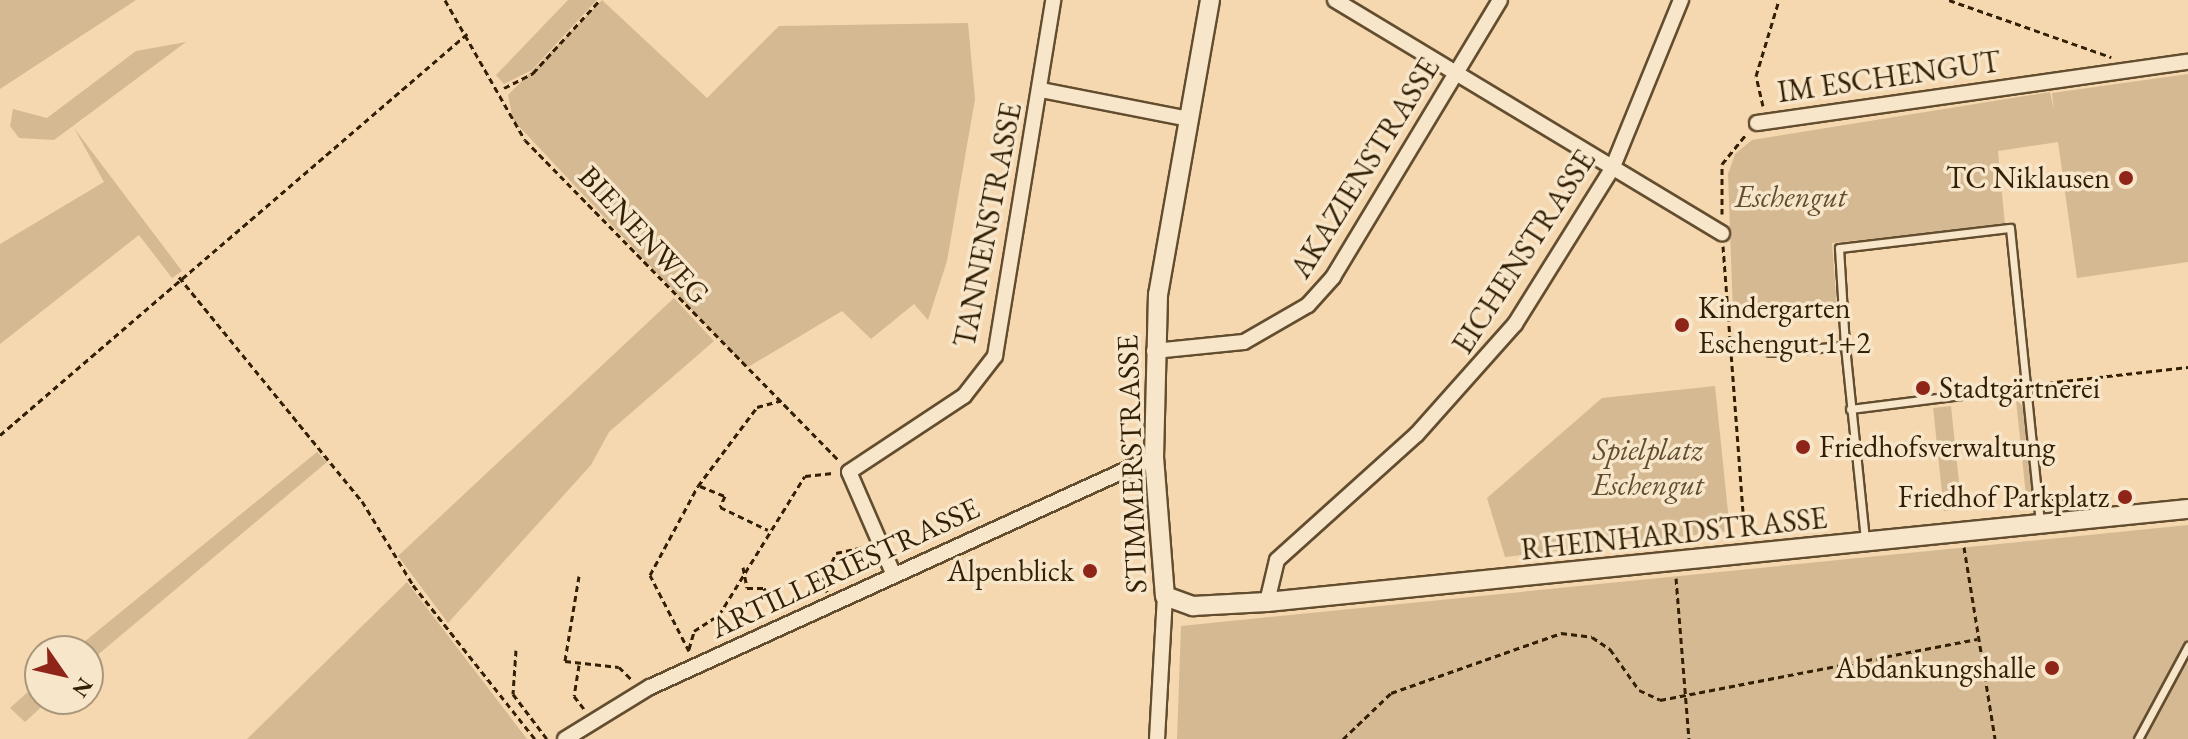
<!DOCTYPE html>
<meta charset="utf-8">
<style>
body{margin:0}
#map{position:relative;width:2188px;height:739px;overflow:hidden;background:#f5d8af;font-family:"EB Garamond",serif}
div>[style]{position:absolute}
.green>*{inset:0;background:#d4b992;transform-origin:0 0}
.path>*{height:3px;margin-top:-1.5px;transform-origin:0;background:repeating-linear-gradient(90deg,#321f04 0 6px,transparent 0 10px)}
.roads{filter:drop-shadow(2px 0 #634d2f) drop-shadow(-2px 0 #634d2f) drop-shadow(0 2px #634d2f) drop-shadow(0 -2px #634d2f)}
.service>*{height:7px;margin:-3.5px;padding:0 3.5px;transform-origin:3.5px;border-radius:3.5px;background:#f8e6cb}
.minor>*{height:14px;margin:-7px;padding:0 7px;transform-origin:7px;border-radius:7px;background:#f8e6cb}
.tertiary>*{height:18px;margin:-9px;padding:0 9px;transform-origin:9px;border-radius:9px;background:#f8e6cb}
.dots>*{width:22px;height:22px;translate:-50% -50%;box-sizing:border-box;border:4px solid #f8e6cb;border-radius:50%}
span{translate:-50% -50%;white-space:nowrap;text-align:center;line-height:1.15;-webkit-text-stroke:7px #f8e6cb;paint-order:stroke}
.street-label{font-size:30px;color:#321f04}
.poi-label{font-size:30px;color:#321f04}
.right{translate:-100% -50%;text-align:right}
.left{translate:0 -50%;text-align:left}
.park-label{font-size:30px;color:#634d2f;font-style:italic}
.north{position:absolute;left:24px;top:635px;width:80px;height:80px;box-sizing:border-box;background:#f8e6cb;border:2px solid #a9967b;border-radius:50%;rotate:124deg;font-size:22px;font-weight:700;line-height:32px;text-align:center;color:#321f04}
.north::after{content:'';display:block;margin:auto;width:28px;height:36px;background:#8f2418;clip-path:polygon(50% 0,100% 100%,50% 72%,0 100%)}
</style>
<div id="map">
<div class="green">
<i style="clip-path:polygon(0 0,136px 0,0 89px)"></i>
<i style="clip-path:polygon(568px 0,597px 0,532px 70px,504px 84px,496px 75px)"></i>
<i style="clip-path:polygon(602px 0,707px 98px,779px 26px,968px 23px,975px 99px,947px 261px,928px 320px,914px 304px,871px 339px,842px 311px,748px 367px,716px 336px,513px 120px,508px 95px)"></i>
<i style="clip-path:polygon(186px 42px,54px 140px,19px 138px,10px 126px,13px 109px,47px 118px,136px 51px)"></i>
<i style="clip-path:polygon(2188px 74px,2188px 262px,2077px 278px,2058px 142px,1998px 151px,2005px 225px,1832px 243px,1837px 310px,1733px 314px,1728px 174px,1735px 154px,1752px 140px,2050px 92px,2054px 110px,2052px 93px)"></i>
<i style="clip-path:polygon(74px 128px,182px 271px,172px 278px,139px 235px,0 344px,0 244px,104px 182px)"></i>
<i style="clip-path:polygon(674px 298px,714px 341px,609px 432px,591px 465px,448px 623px,398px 556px)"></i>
<i style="clip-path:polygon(1715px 386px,1730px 531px,1505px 557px,1487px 498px,1602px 398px)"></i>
<i style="clip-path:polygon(2016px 400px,2024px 407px,2033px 504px,2027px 505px)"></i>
<i style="left:1951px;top:406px;width:104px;height:18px;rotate:84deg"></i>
<i style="clip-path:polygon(317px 452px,327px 462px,88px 663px,88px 651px,73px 651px)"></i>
<i style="clip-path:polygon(2188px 525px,2188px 739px,1177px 739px,1181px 626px)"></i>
<i style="clip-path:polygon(407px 582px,527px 739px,247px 739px)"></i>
<i style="clip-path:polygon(40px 681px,40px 699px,50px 699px,25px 722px,10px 708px)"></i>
</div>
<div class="path">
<i style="left:445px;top:0;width:161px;rotate:60.3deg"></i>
<i style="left:525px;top:140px;width:449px;rotate:45.6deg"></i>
<i style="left:1949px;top:0;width:172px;rotate:19.4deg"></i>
<i style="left:504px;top:88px;width:33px;rotate:-27deg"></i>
<i style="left:533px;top:73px;width:99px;rotate:-47.5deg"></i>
<i style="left:1763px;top:106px;width:31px;rotate:-103deg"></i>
<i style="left:1756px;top:76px;width:79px;rotate:-73.2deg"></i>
<i style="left:1722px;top:214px;width:50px;rotate:-90deg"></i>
<i style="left:1722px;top:164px;width:38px;rotate:-51deg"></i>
<i style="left:1723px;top:246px;width:292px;rotate:85.7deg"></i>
<i style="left:179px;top:277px;width:289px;rotate:50.8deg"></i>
<i style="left:362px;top:501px;width:98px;rotate:58.7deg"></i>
<i style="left:413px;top:585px;width:196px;rotate:51.6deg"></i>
<i style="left:2037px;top:384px;width:152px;rotate:-6.4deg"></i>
<i style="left:0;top:435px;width:616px;rotate:-40.65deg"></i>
<i style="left:700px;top:486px;width:27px;rotate:22deg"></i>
<i style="left:725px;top:496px;width:12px;rotate:114deg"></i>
<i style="left:720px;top:507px;width:53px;rotate:25.6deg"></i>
<i style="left:2050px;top:500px;width:16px;rotate:-4deg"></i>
<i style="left:1964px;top:547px;width:194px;rotate:80.8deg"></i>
<i style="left:743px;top:567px;width:21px;rotate:79deg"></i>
<i style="left:747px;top:588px;width:17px"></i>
<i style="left:764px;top:588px;width:28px;rotate:64deg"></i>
<i style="left:579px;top:576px;width:86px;rotate:99.4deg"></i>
<i style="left:565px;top:661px;width:54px;rotate:6.3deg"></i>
<i style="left:619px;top:667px;width:18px;rotate:45deg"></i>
<i style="left:1676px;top:578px;width:162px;rotate:85.4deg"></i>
<i style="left:827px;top:592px;width:13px;rotate:-108deg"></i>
<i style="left:823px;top:580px;width:30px;rotate:-64deg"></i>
<i style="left:836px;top:553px;width:30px;rotate:-12deg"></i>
<i style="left:689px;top:649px;width:19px;rotate:-74deg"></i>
<i style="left:694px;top:631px;width:30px;rotate:-33deg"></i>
<i style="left:719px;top:615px;width:163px;rotate:-58.3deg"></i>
<i style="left:805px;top:476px;width:28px;rotate:-6deg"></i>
<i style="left:516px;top:650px;width:44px;rotate:93.9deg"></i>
<i style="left:513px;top:694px;width:56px;rotate:52.9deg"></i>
<i style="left:689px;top:651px;width:85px;rotate:-117.2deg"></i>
<i style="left:650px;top:575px;width:101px;rotate:-61.7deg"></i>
<i style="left:698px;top:486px;width:99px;rotate:-53.2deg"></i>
<i style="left:757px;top:407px;width:24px;rotate:-15deg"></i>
<i style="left:579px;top:665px;width:31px;rotate:99deg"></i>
<i style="left:574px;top:696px;width:16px;rotate:52deg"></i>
<i style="left:1343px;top:739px;width:66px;rotate:-43.8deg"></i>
<i style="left:1391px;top:693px;width:180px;rotate:-19.4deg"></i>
<i style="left:1561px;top:633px;width:31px;rotate:7deg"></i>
<i style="left:1592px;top:637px;width:22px;rotate:34deg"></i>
<i style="left:1610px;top:649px;width:50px;rotate:54.7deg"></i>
<i style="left:1639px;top:690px;width:23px;rotate:25deg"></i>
<i style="left:1660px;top:700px;width:323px;rotate:-10.9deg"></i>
</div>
<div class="roads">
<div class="service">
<i style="left:1845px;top:346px;width:98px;rotate:-93.5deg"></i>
<i style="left:1839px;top:248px;width:172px;rotate:-6.7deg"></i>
<i style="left:2010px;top:228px;width:295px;rotate:84.2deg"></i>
<i style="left:1770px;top:352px;width:75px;rotate:-4.6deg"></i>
<i style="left:1845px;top:346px;width:196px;rotate:84.1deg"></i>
<i style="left:1850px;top:409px;width:176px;rotate:-7.2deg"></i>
<i style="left:2138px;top:739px;width:106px;rotate:-61.7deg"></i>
</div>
<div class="minor">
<i style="left:1335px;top:0;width:452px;rotate:31.1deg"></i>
<i style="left:1041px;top:90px;width:151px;rotate:11.1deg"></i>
<i style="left:1757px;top:123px;width:435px;rotate:-8.1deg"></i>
<i style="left:1154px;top:351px;width:90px;rotate:-5.7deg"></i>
<i style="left:1244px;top:342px;width:74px;rotate:-30deg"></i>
<i style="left:1308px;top:305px;width:38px;rotate:-48deg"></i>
<i style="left:1333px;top:277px;width:323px;rotate:-58.9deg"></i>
<i style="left:893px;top:573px;width:110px;rotate:-113.5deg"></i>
<i style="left:849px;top:472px;width:138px;rotate:-33.5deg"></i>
<i style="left:964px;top:396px;width:51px;rotate:-52.2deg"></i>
<i style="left:995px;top:356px;width:361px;rotate:-80.7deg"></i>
<i style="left:1267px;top:602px;width:43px;rotate:-76.6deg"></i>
<i style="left:1277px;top:560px;width:188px;rotate:-42deg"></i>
<i style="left:1417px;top:434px;width:147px;rotate:-48.3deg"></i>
<i style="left:1515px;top:324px;width:183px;rotate:-58deg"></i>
<i style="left:1612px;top:169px;width:183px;rotate:-67.8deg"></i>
<i style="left:565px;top:739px;width:100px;rotate:-31.5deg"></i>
<i style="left:650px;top:687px;width:554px;rotate:-24.53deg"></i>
<i style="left:1157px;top:739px;width:143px;rotate:-86.8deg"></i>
</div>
<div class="tertiary">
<i style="left:1210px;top:0;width:299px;rotate:100deg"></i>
<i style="left:1158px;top:294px;width:163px;rotate:91.4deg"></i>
<i style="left:1154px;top:457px;width:139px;rotate:85.5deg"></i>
<i style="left:1165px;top:596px;width:30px;rotate:20deg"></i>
<i style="left:1193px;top:606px;width:74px;rotate:-3.1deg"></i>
<i style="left:1267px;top:602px;width:926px;rotate:-5.77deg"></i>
</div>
</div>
<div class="dots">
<i style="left:2126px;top:178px;background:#8f2418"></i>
<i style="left:1682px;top:325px;background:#8f2418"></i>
<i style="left:1923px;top:388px;background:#8f2418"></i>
<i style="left:1803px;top:447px;background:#8f2418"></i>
<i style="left:2125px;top:497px;background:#8f2418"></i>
<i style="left:1090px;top:571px;background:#8f2418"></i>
<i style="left:2052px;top:668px;background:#8f2418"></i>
</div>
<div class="street-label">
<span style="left:1889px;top:77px;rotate:-8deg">IM ESCHENGUT</span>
<span style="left:1365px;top:168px;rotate:-58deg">AKAZIENSTRASSE</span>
<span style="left:988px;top:225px;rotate:-79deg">TANNENSTRASSE</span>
<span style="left:644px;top:235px;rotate:47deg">BIENENWEG</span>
<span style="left:1524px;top:252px;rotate:-57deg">EICHENSTRASSE</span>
<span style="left:1132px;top:464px;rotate:-92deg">STIMMERSTRASSE</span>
<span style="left:1674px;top:534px;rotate:-6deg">RHEINHARDSTRASSE</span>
<span style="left:845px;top:568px;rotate:-25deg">ARTILLERIESTRASSE</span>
</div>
<div class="poi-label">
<span class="right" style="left:2110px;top:178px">TC Niklausen</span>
<span class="left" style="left:1698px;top:325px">Kindergarten<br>Eschengut 1+2</span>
<span class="left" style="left:1939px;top:388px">Stadtgärtnerei</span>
<span class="left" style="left:1819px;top:447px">Friedhofsverwaltung</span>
<span class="right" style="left:2109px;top:497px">Friedhof Parkplatz</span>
<span class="right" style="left:1074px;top:571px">Alpenblick</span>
<span class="right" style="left:2036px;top:668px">Abdankungshalle</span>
</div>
<div class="park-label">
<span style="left:1791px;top:197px">Eschengut</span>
<span style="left:1648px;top:467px">Spielplatz<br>Eschengut</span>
</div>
<div class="north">N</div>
</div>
